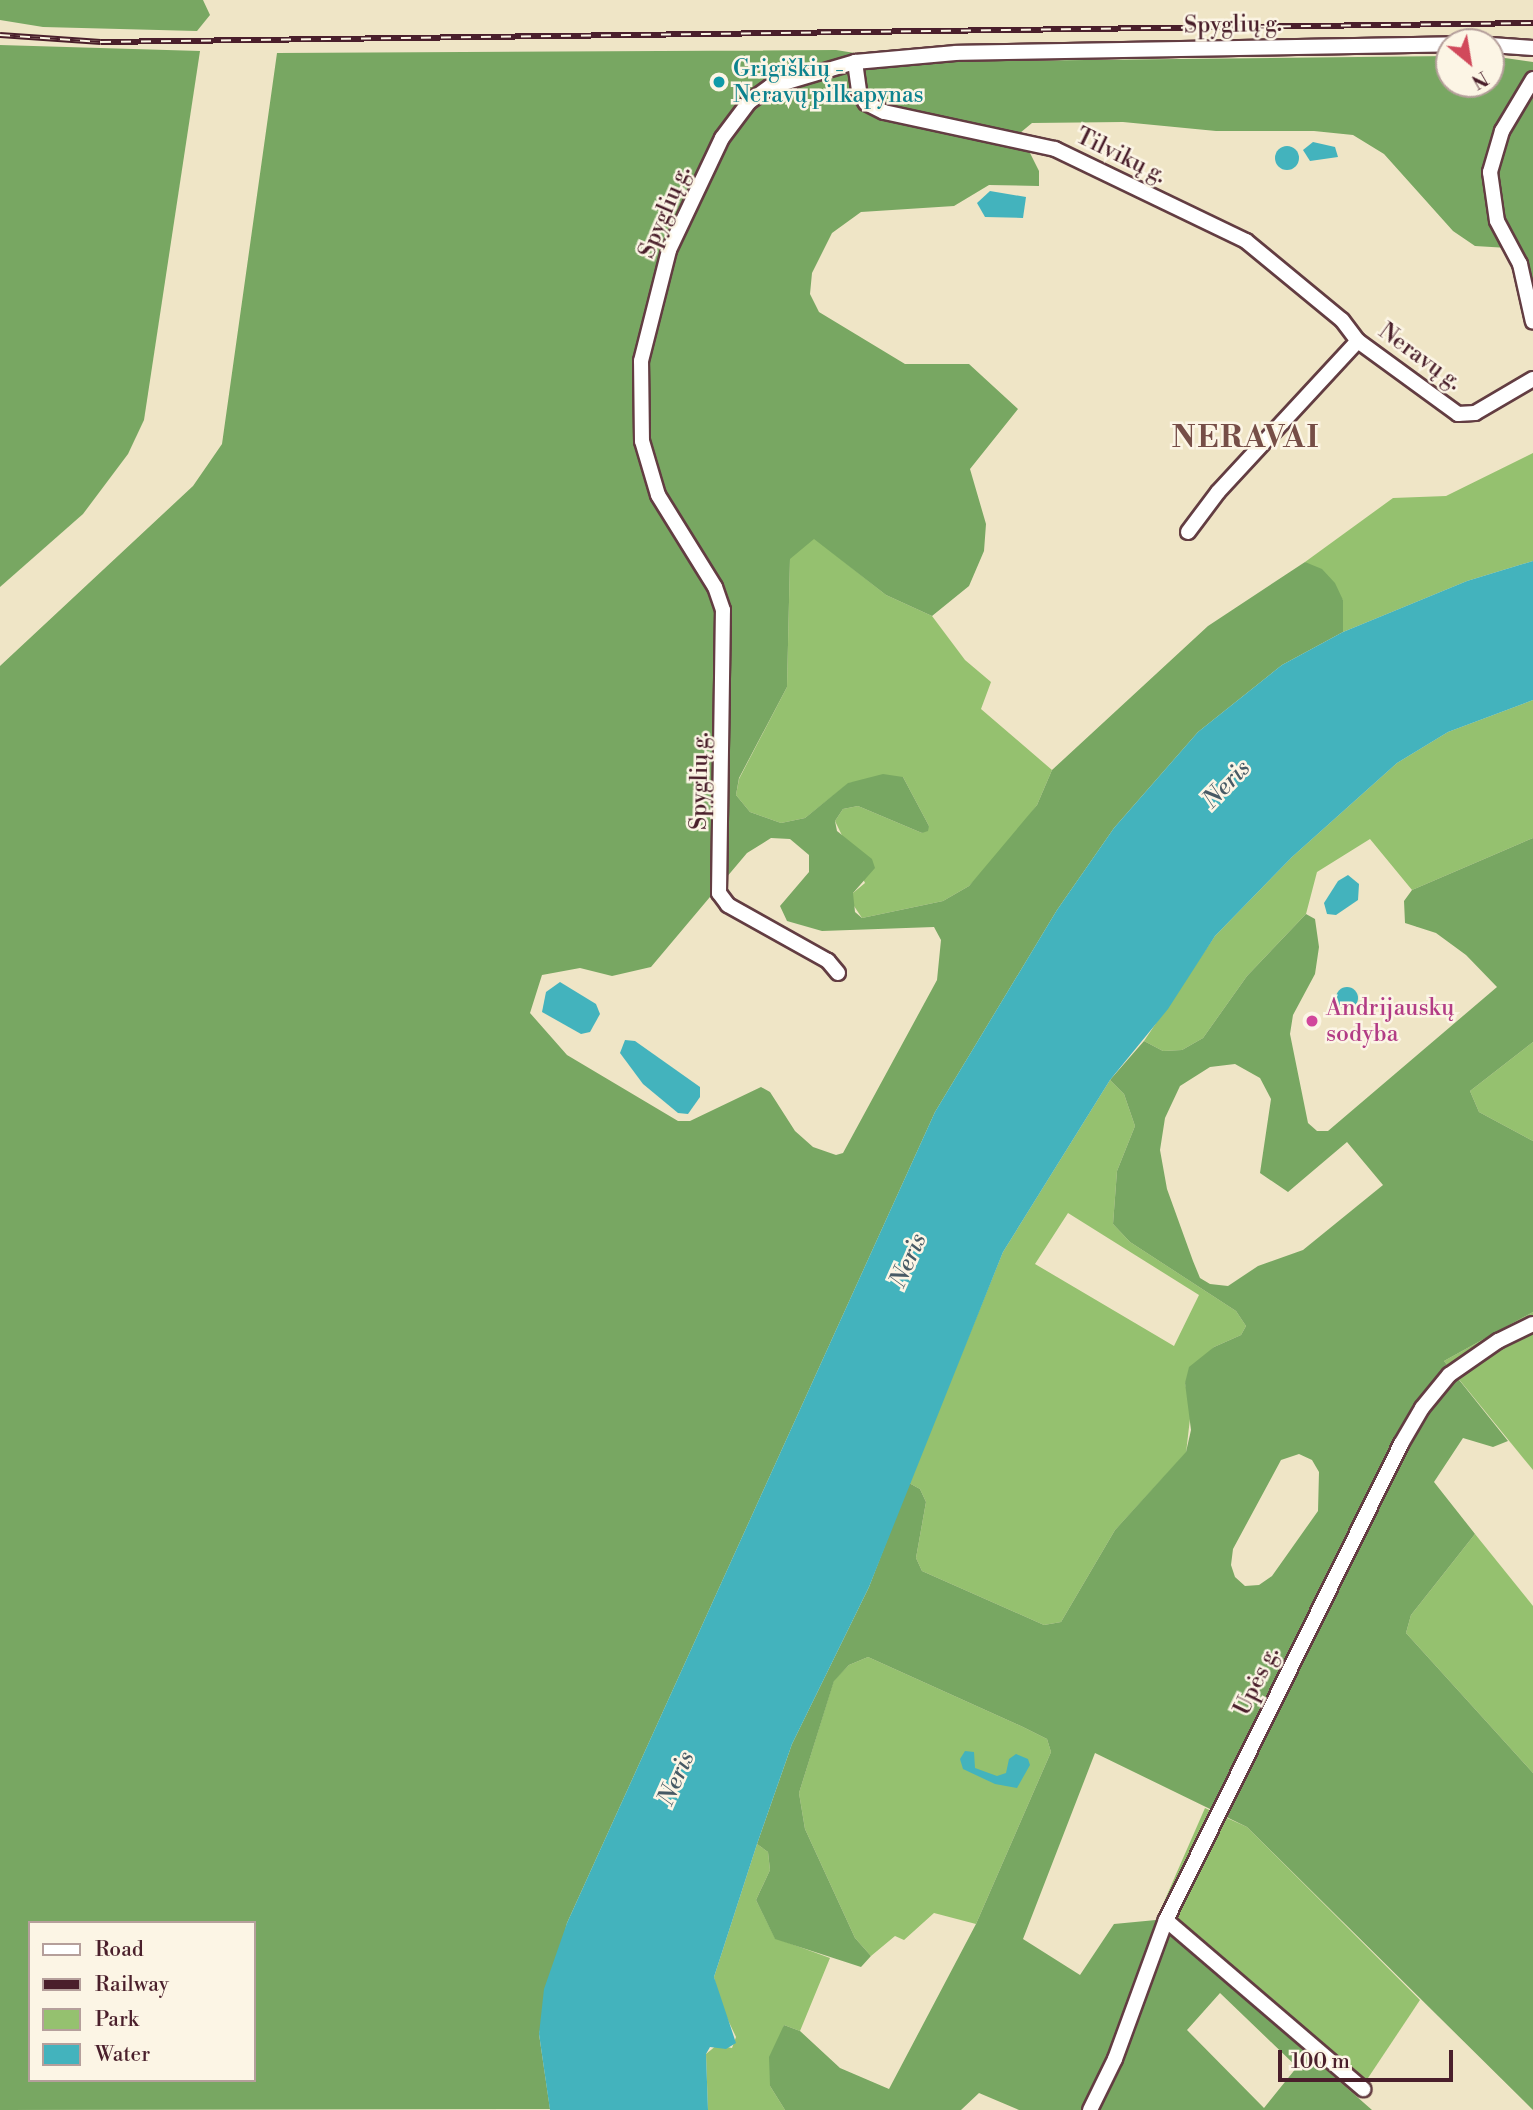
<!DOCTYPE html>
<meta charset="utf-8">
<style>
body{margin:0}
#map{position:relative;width:1533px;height:2110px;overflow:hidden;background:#efe5c6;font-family:"Libre Bodoni",serif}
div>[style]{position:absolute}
.green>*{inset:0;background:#95c16f}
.forest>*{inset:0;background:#78a762}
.water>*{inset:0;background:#43b3bd}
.round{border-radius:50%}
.roads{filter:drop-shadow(2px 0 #633d42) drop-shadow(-2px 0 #633d42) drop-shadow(0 2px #633d42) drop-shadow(0 -2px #633d42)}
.minor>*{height:14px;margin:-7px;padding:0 7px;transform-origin:7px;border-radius:7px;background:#fff}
.rail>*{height:6px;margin-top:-3px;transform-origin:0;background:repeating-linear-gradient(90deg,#fcf5e5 0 10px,#4a1f2b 0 20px);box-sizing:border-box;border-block:2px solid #4a1f2b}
.dots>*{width:19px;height:19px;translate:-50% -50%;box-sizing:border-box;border:4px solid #fcf5e5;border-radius:50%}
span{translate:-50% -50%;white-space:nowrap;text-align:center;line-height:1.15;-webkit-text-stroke:5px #fcf5e5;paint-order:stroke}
.street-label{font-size:23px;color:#4a1f2b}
.culture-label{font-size:23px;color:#0d838f}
.left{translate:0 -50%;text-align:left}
.hotel-label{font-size:23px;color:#b23c85}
.water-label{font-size:24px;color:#475a65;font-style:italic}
.district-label{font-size:30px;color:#764e47;font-weight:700;letter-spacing:2px}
.legend{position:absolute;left:28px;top:1921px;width:228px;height:161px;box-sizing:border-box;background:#fcf5e5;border:2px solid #b59f9b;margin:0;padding:9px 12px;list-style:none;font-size:21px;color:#4a1f2b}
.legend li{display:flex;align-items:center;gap:14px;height:35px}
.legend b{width:35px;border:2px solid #b59f9b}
.north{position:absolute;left:1435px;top:28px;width:70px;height:70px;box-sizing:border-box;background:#fcf5e5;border:2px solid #b59f9b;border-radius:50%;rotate:150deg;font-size:19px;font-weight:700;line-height:28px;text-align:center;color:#4a1f2b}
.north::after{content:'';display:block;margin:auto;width:24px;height:32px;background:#d1495b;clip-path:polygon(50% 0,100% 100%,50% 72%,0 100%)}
.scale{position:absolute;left:1278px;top:2050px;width:175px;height:32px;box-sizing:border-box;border:4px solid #4a1f2b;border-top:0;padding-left:9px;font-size:21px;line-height:24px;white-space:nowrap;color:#4a1f2b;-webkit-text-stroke:5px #fcf5e5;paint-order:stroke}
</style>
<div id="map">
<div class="green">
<i style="clip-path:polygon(1533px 453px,1533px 561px,1467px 581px,1343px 632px,1343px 600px,1305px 562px,1393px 498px,1446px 496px)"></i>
<i style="clip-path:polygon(814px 538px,886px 595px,932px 616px,965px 660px,991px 682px,981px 709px,1052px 770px,1037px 805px,1003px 850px,969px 886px,943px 901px,862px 918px,852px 903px,853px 893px,865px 883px,835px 821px,843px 809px,858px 806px,922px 833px,929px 826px,903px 777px,849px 783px,805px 818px,781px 823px,750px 812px,736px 795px,739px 779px,787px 687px,790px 558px)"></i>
<i style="clip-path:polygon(1533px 700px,1533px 838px,1412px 890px,1370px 839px,1317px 872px,1306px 914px,1247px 976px,1203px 1038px,1182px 1050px,1163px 1051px,1144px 1041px,1215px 936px,1292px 857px,1397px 763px,1448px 732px)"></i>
<i style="clip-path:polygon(1533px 1042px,1533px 1141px,1479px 1112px,1470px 1091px)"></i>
<i style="clip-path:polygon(evenodd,1110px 1080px,1124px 1094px,1135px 1126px,1117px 1171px,1113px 1224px,1130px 1242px,1236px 1311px,1246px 1326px,1241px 1335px,1214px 1347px,1185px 1383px,1191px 1410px,1186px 1453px,1115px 1530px,1061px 1622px,1044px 1625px,922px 1571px,916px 1558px,926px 1502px,920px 1489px,909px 1483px,1003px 1252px,1110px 1080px,1068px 1213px,1199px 1295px,1174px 1346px,1035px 1264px,1068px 1213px)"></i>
<i style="clip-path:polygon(1533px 1312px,1533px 1470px,1444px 1361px)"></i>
<i style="clip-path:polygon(1475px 1534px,1533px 1606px,1533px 1773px,1406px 1633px,1411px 1615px)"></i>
<i style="clip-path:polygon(868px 1657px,1023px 1727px,1047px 1739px,1051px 1752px,976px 1924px,934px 1913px,904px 1940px,895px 1936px,871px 1956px,855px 1938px,805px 1829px,799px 1793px,834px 1680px,849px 1665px)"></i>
<i style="clip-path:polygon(1205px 1808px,1247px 1827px,1420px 2000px,1356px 2096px,1156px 1920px)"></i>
<i style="clip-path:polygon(757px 1844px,768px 1852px,770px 1870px,756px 1900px,775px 1938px,830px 1958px,800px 2031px,784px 2025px,770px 2086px,785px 2110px,708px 2110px,706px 2054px,717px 2045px,732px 2048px,736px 2037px,720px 2003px,714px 1977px)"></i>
</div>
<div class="forest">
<i style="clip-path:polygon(0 0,203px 0,210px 15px,197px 31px,43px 27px,0 20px)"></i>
<i style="clip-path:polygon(0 45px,200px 51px,144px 420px,128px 454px,83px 514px,0 587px)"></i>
<i style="clip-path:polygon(evenodd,836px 50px,911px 62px,1449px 56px,1449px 84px,1491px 84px,1491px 56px,1533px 62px,1533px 282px,1524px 255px,1508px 248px,1475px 246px,1453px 231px,1384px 154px,1353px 135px,1314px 131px,1216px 131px,1123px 122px,1032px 123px,1020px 133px,1039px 171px,1039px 186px,989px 185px,954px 206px,861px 212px,832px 233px,812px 273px,810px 294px,819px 312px,905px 364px,969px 364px,1018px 409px,970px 469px,986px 524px,984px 551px,969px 586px,932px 616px,886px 595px,814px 539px,790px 559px,787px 687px,739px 778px,736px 795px,750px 812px,781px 823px,805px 818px,848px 783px,883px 774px,903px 777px,929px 826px,928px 831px,922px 833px,858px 806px,843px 809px,835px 821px,837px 831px,872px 859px,875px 868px,853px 893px,855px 912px,862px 918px,943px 901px,969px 886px,1037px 805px,1052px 770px,1208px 626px,1305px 562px,1322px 569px,1335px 583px,1343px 600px,1343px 632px,1282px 665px,1198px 732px,1114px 828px,1057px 910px,935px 1112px,567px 1923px,539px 2034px,550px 2109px,0 2110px,0 666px,193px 486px,222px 444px,277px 53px,836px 50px,771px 838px,790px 839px,809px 855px,809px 872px,780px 906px,787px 921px,822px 931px,934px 927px,941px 940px,937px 980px,843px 1153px,836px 1155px,813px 1147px,795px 1131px,770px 1092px,761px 1087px,690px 1121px,678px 1121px,567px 1055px,530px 1013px,542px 975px,580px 968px,612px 976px,651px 967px,747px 853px,771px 838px,836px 50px,30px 1923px,254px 1923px,254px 2080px,30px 2080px,30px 1923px)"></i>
<i style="clip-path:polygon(evenodd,1533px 838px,1533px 1042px,1470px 1091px,1479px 1112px,1533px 1141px,1533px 1312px,1444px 1361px,1508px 1441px,1493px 1447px,1463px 1438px,1434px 1482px,1475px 1534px,1411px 1615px,1406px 1633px,1533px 1773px,1533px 2110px,1247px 1827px,1095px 1753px,1023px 1939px,1080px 1975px,1114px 1924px,1156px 1920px,1372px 2110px,1019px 2110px,979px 2093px,961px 2110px,785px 2110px,770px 2086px,769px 2057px,784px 2025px,800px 2031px,840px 2068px,889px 2089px,976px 1924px,1051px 1752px,1047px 1739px,1023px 1727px,868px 1657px,849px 1665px,834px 1681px,799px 1793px,805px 1829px,855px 1938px,871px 1956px,861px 1967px,775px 1939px,756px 1900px,770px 1870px,768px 1852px,757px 1844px,792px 1744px,869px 1587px,909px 1483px,920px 1489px,926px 1502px,916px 1558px,922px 1571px,1044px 1625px,1061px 1622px,1115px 1530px,1186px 1452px,1191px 1430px,1185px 1383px,1189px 1367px,1214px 1347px,1241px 1335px,1246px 1326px,1236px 1311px,1130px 1242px,1113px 1224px,1117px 1171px,1135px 1126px,1124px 1094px,1110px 1080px,1144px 1041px,1163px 1051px,1182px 1050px,1203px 1038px,1247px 976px,1306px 914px,1315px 919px,1319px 947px,1315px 974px,1293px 1015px,1290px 1034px,1308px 1123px,1317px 1131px,1328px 1131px,1497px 987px,1466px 955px,1436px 933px,1405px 923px,1404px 901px,1412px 890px,1533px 838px,1235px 1064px,1260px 1078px,1271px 1099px,1260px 1173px,1288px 1192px,1347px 1142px,1383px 1185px,1303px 1250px,1258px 1266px,1228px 1286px,1210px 1284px,1200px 1278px,1193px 1261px,1167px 1189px,1160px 1150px,1165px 1118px,1180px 1086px,1210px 1067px,1235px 1064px,1533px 838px,1299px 1454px,1312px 1460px,1319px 1472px,1318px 1511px,1272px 1576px,1259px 1585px,1245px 1586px,1235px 1577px,1231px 1565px,1233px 1549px,1281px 1460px,1299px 1454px,1533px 838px,1220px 1993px,1297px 2067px,1264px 2108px,1187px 2030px,1220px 1993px)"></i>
</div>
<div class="water">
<i style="clip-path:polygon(1313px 142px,1335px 147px,1338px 157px,1310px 161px,1303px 150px)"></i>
<i class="round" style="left:1275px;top:146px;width:24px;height:24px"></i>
<i style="clip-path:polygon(990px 191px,1026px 197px,1023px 218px,985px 217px,977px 203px)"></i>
<i style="clip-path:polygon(1533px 561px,1533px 700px,1448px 732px,1397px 763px,1292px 857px,1215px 936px,1168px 1009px,1110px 1080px,1003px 1252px,869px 1587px,792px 1744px,757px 1844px,714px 1977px,736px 2043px,726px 2049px,710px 2047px,706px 2054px,708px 2110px,550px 2110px,539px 2034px,544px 1989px,567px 1923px,935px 1112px,1057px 910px,1114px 828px,1198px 732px,1282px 665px,1343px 632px,1467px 581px)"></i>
<i style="clip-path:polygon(1348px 875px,1359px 884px,1358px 900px,1336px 915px,1327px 914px,1324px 903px,1338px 881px)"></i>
<i style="clip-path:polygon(560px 982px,596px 1004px,600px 1014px,590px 1032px,581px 1034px,542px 1012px,546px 992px)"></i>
<i class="round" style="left:1336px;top:987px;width:22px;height:22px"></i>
<i style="clip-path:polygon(625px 1040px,635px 1041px,700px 1087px,700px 1097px,688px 1114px,678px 1113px,643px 1084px,620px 1053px)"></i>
<i style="clip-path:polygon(965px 1751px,974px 1752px,975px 1768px,997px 1776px,1006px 1773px,1009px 1759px,1016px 1754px,1028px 1759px,1030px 1765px,1017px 1788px,995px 1784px,963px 1769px,960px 1759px)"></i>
</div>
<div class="roads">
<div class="minor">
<i style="left:1491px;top:45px;width:42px;rotate:4.1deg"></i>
<i style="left:855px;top:62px;width:30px;rotate:82deg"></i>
<i style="left:859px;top:92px;width:13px;rotate:58deg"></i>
<i style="left:866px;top:103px;width:20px;rotate:27deg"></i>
<i style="left:884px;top:112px;width:175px;rotate:12.2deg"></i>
<i style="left:1055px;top:149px;width:212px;rotate:25.7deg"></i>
<i style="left:1246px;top:241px;width:124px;rotate:39.5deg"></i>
<i style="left:1342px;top:320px;width:26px;rotate:53deg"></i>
<i style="left:1358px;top:341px;width:124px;rotate:36.1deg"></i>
<i style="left:1458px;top:414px;width:17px;rotate:-3deg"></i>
<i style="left:1475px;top:413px;width:67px;rotate:-30.4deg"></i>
<i style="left:1533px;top:79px;width:61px;rotate:120.8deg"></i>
<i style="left:1502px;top:131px;width:43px;rotate:106.3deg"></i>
<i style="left:1490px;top:172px;width:49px;rotate:81.9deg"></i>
<i style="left:1497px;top:221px;width:49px;rotate:61.9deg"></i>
<i style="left:1520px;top:264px;width:59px;rotate:77.4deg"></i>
<i style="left:1188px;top:532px;width:50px;rotate:-53.1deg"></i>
<i style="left:1218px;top:492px;width:206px;rotate:-47.2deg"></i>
<i style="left:838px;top:973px;width:16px;rotate:-130deg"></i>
<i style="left:828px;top:961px;width:115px;rotate:-150.8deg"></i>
<i style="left:728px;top:905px;width:15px;rotate:-127deg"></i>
<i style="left:719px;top:893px;width:283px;rotate:-89.2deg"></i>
<i style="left:723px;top:610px;width:24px;rotate:-109deg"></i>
<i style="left:715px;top:587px;width:108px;rotate:-121.8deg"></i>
<i style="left:658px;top:495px;width:56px;rotate:-106.5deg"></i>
<i style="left:642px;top:441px;width:80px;rotate:-90.7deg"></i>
<i style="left:641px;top:361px;width:114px;rotate:-75.8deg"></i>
<i style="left:669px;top:250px;width:124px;rotate:-64.7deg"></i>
<i style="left:722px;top:138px;width:45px;rotate:-53.1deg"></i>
<i style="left:749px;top:102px;width:26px;rotate:-36deg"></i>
<i style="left:770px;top:87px;width:89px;rotate:-16.4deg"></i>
<i style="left:855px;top:62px;width:101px;rotate:-5.1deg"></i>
<i style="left:956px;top:53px;width:493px;rotate:-1deg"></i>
<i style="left:1166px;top:1920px;width:260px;rotate:40.6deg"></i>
<i style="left:1090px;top:2110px;width:57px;rotate:-63.9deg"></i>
<i style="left:1115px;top:2059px;width:148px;rotate:-69.9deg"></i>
<i style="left:1166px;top:1920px;width:531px;rotate:-63.72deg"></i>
<i style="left:1401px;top:1444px;width:42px;rotate:-59.7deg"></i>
<i style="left:1422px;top:1408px;width:43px;rotate:-50.7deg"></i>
<i style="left:1449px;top:1375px;width:60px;rotate:-34.8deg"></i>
<i style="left:1498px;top:1341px;width:39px;rotate:-26deg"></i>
</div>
</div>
<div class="rail">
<i style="left:0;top:35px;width:101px;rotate:4deg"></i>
<i style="left:101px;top:42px;width:1432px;rotate:-0.76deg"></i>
</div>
<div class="dots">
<i style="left:719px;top:82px;background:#0f9aa8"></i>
<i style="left:1312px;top:1021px;background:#d1479c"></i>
</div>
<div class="street-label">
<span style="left:1233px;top:25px;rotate:-1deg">Spyglių g.</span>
<span style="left:1121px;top:156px;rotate:26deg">Tilvikų g.</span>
<span style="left:665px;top:212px;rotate:-67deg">Spyglių g.</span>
<span style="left:1420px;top:357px;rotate:36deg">Neravų g.</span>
<span style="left:700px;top:781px;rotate:-89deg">Spyglių g.</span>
<span style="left:1257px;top:1681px;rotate:-64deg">Upės g.</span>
</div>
<div class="culture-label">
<span class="left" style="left:733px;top:82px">Grigiškių -<br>Neravų pilkapynas</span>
</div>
<div class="hotel-label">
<span class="left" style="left:1326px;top:1021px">Andrijauskų<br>sodyba</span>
</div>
<div class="water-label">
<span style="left:1227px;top:785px;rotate:-46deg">Neris</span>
<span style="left:909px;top:1261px;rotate:-66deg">Neris</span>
<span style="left:677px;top:1779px;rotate:-66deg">Neris</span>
</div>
<div class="district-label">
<span style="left:1246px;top:438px">NERAVAI</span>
</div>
<ul class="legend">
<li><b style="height:9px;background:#fff"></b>Road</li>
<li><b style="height:9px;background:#4a1f2b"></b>Railway</li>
<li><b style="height:19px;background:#95c16f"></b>Park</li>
<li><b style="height:19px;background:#43b3bd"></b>Water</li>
</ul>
<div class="north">N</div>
<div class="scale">100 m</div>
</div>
